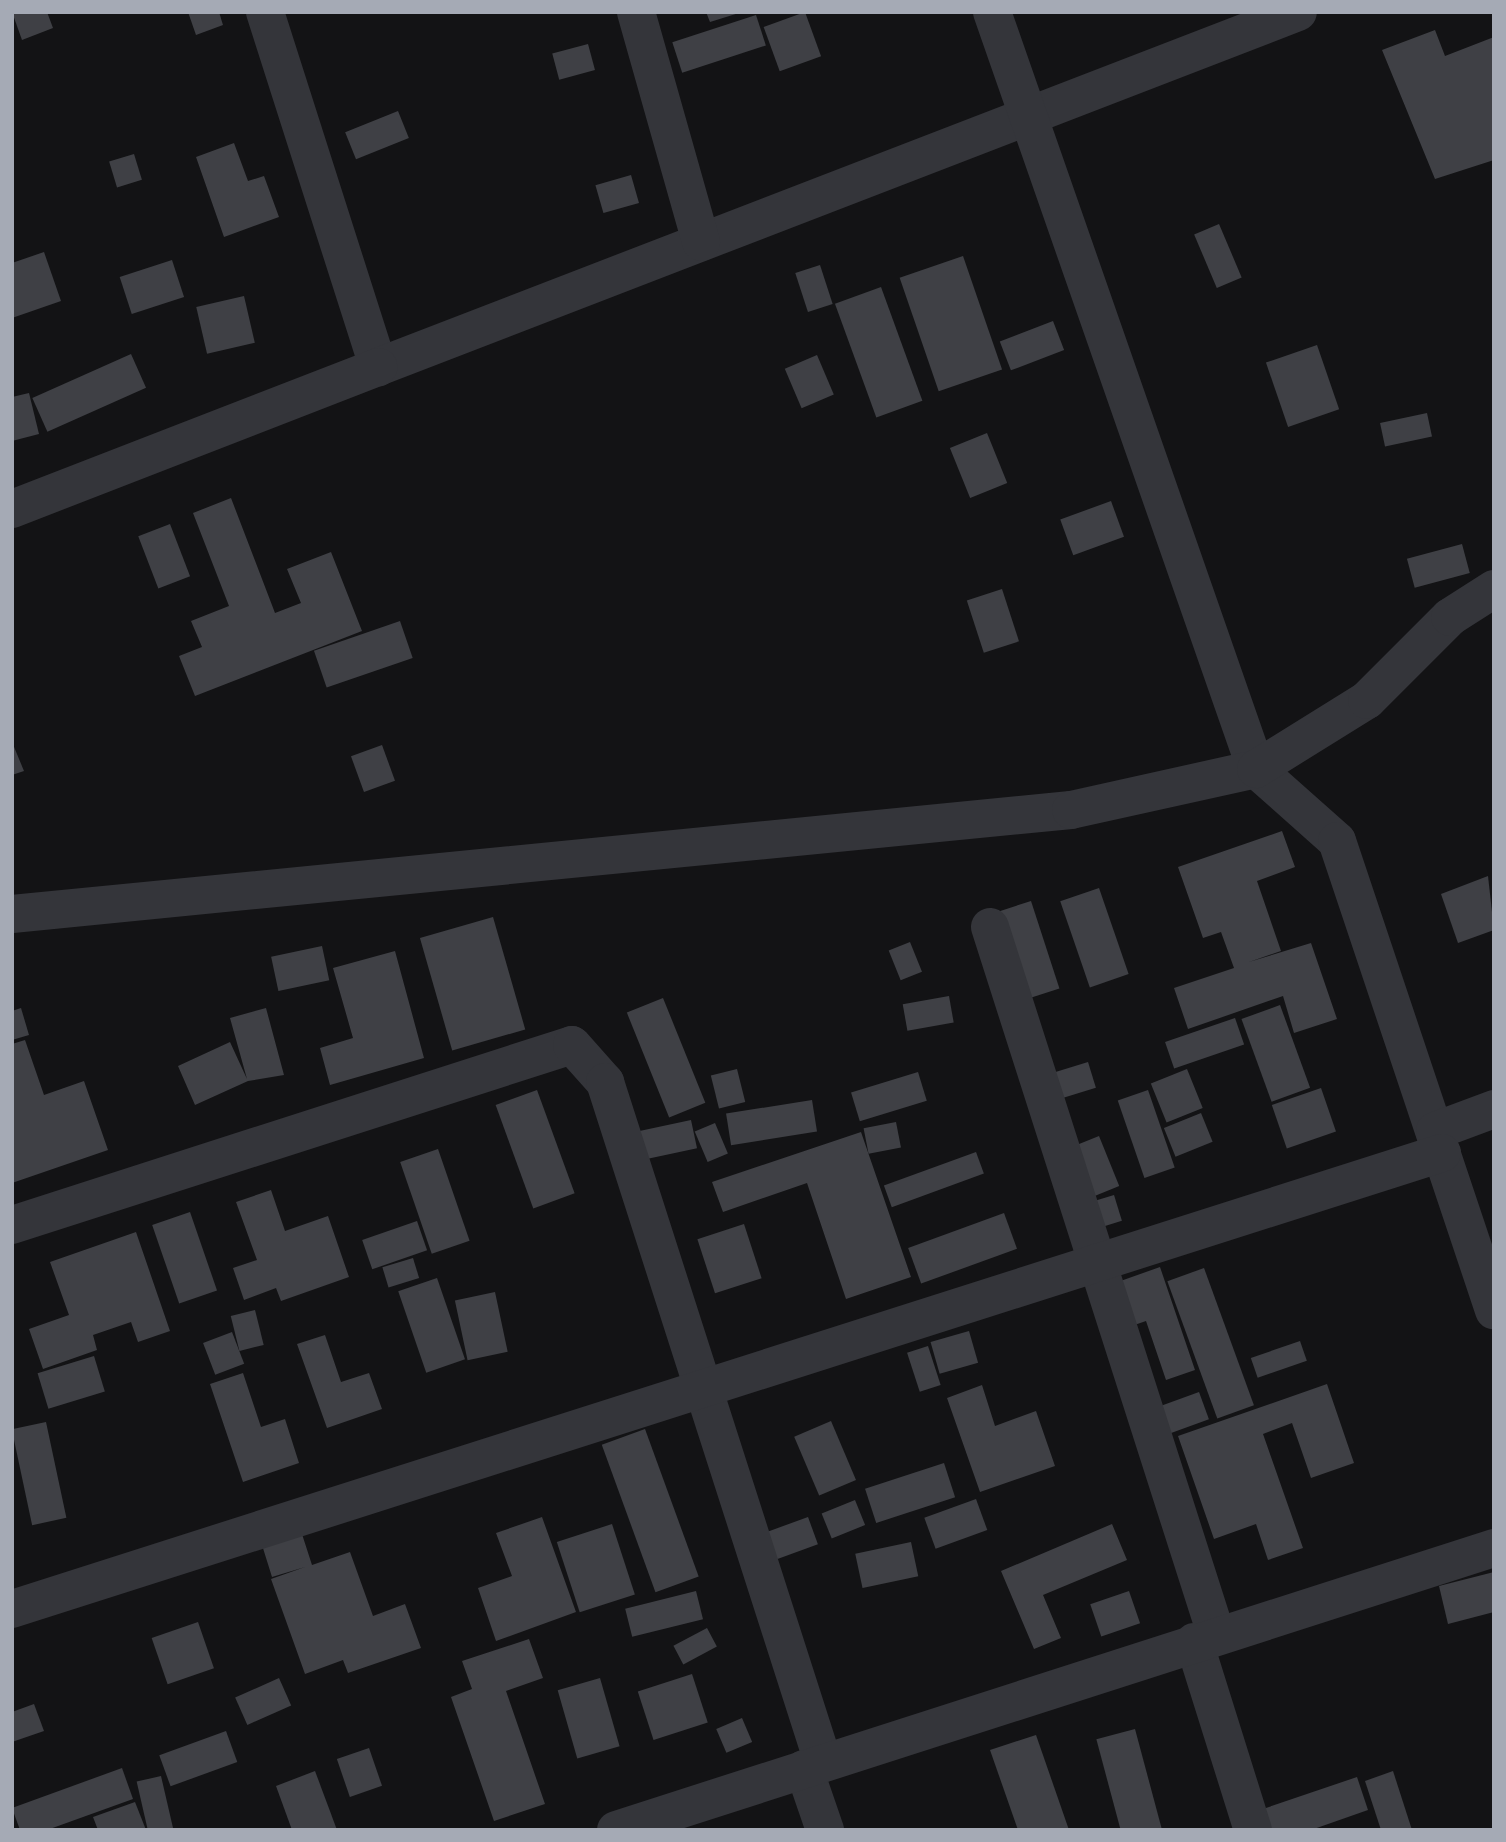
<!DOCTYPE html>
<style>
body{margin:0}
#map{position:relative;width:1506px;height:1842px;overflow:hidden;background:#131315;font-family:"DM Sans",sans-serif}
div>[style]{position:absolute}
.building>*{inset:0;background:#3f4045;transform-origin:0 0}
.minor>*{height:38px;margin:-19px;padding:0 19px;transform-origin:19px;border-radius:19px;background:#34353a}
span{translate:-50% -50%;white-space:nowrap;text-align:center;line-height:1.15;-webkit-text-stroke:7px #0e0e10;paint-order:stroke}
.frame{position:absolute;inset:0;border:14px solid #a5aab5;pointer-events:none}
</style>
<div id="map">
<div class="building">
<i style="clip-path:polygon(12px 12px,47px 12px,53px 28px,22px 40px)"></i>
<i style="clip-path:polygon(188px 12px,219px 12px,223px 25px,196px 35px)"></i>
<i style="clip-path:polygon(706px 12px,739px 12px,739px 13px,710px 22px)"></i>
<i style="left:805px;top:12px;width:47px;height:44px;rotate:70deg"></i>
<i style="left:756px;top:15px;width:32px;height:88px;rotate:72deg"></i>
<i style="clip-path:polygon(1435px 30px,1445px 56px,1494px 37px,1494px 160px,1435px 179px,1382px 50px)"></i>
<i style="left:588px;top:44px;width:27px;height:37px;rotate:75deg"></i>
<i style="left:398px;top:111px;width:29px;height:57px;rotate:68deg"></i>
<i style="clip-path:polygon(234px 143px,248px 181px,264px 176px,279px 217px,224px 237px,196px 157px)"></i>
<i style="left:134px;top:154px;width:27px;height:26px;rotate:73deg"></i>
<i style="left:631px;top:175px;width:29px;height:37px;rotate:74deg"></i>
<i style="left:1219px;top:224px;width:58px;height:27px;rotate:67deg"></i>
<i style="clip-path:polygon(44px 252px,61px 301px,12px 318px,12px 263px)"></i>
<i style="left:963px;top:256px;width:120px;height:67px;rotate:71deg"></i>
<i style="left:172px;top:260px;width:39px;height:55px;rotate:72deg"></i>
<i style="left:820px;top:265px;width:41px;height:26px;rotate:72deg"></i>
<i style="left:881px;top:287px;width:121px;height:49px;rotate:70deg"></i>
<i style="left:244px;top:296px;width:48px;height:49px;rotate:77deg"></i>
<i style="left:1053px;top:321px;width:31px;height:57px;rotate:69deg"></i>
<i style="left:1317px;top:345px;width:68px;height:54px;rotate:71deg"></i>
<i style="left:131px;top:354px;width:37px;height:108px;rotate:66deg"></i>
<i style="left:817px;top:355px;width:43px;height:35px;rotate:67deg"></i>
<i style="clip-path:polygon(29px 393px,39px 434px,12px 441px,12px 397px)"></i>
<i style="left:1427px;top:413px;width:24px;height:48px;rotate:78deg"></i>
<i style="left:987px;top:433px;width:54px;height:40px;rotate:68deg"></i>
<i style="clip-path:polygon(231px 498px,275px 613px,301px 603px,287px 569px,331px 552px,362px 631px,195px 696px,179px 656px,202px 647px,191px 621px,229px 606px,193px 513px)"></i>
<i style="left:1111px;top:501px;width:38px;height:54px;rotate:70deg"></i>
<i style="left:170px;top:524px;width:56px;height:34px;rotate:69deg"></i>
<i style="left:1462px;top:544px;width:30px;height:57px;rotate:75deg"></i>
<i style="left:1002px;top:589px;width:55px;height:37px;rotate:72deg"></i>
<i style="left:400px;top:621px;width:39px;height:91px;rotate:71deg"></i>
<i style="clip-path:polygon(12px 742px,24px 771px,12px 775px)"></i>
<i style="left:382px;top:745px;width:38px;height:33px;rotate:70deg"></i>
<i style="clip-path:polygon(1282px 831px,1295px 867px,1257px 881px,1281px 951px,1249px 962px,1311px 943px,1337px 1019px,1294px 1033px,1283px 996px,1188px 1029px,1174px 988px,1234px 968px,1221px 932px,1203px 938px,1178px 867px)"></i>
<i style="clip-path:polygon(1488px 876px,1494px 930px,1458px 943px,1441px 894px)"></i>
<i style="left:1099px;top:888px;width:91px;height:41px;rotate:71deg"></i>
<i style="left:1031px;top:901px;width:92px;height:46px;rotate:72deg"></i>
<i style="left:493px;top:917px;width:117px;height:76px;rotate:74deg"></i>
<i style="left:910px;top:942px;width:32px;height:23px;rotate:68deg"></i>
<i style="left:322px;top:946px;width:35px;height:52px;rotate:78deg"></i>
<i style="clip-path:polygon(395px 951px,424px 1058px,330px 1085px,320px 1048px,353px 1038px,333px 968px)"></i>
<i style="left:949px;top:996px;width:27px;height:47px;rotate:80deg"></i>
<i style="left:663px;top:998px;width:113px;height:39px;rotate:68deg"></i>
<i style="left:1280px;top:1005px;width:88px;height:41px;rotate:70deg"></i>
<i style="clip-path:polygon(21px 1008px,29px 1035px,12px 1040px,12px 1011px)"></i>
<i style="clip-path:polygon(266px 1008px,284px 1075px,248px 1081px,195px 1105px,178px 1066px,230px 1042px,247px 1079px,230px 1018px)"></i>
<i style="left:1235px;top:1018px;width:28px;height:74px;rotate:71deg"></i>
<i style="clip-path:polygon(25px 1040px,44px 1095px,84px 1081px,108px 1150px,12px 1183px,12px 1044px)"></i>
<i style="left:1088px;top:1062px;width:27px;height:45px;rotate:73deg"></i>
<i style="left:737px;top:1069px;width:34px;height:27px;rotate:76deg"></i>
<i style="left:1187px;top:1069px;width:42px;height:39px;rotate:68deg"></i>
<i style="left:918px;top:1072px;width:30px;height:70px;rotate:73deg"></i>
<i style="left:1321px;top:1088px;width:46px;height:52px;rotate:71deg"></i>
<i style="left:537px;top:1090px;width:110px;height:44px;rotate:70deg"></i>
<i style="left:1148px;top:1090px;width:82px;height:32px;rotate:71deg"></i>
<i style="left:812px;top:1100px;width:32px;height:87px;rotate:81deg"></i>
<i style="left:1201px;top:1113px;width:31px;height:40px;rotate:68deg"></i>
<i style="left:691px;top:1120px;width:29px;height:73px;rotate:78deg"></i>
<i style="left:896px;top:1122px;width:26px;height:33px;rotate:79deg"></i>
<i style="left:715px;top:1123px;width:33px;height:22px;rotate:67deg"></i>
<i style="clip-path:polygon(861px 1132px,911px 1277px,846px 1299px,807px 1183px,723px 1212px,712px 1182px)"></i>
<i style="left:1099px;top:1136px;width:54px;height:45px;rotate:68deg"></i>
<i style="left:438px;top:1149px;width:97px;height:40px;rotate:71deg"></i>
<i style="left:976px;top:1152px;width:23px;height:98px;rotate:70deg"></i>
<i style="clip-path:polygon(271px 1190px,285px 1231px,328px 1216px,349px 1277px,281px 1301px,276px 1288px,244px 1300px,233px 1268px,257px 1260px,236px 1202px)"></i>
<i style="left:1114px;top:1195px;width:27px;height:31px;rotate:73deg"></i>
<i style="left:190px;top:1212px;width:83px;height:40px;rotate:71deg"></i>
<i style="left:1004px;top:1213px;width:38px;height:102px;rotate:70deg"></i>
<i style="left:417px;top:1221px;width:31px;height:58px;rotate:71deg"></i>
<i style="left:744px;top:1224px;width:57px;height:49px;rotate:72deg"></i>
<i style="clip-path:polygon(136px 1232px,170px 1331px,138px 1342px,131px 1322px,93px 1335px,97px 1350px,43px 1369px,29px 1329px,69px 1315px,50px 1262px)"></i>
<i style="left:413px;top:1258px;width:21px;height:32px;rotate:73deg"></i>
<i style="clip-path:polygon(1160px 1267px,1195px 1370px,1166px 1380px,1146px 1321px,1114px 1332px,1098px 1289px)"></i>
<i style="left:1204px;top:1268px;width:146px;height:39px;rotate:70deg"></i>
<i style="left:437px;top:1278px;width:86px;height:41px;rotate:71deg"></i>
<i style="left:495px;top:1292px;width:61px;height:41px;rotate:78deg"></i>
<i style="left:255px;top:1310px;width:36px;height:25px;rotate:76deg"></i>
<i style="left:969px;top:1331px;width:33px;height:40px;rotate:74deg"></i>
<i style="left:232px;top:1332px;width:34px;height:31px;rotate:69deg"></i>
<i style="clip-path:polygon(325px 1335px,341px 1382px,369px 1373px,382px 1409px,327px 1428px,297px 1344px)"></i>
<i style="left:1300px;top:1341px;width:21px;height:52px;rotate:71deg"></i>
<i style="left:928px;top:1346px;width:41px;height:22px;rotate:72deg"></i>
<i style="left:94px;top:1356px;width:37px;height:59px;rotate:73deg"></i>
<i style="clip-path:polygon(243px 1373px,261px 1427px,285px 1419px,299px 1463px,243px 1482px,210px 1384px)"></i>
<i style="clip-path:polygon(1327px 1384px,1354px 1463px,1311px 1478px,1292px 1423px,1263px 1434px,1303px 1548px,1268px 1560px,1256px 1524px,1214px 1539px,1178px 1436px)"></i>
<i style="clip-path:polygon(982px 1385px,995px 1426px,1036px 1411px,1055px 1466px,980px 1492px,947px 1398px)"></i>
<i style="left:1199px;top:1392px;width:29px;height:60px;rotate:70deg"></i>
<i style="left:831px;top:1421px;width:64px;height:40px;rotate:67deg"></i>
<i style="left:46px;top:1422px;width:98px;height:35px;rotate:78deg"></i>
<i style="left:645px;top:1429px;width:157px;height:46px;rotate:70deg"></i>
<i style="left:944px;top:1463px;width:36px;height:83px;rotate:72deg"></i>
<i style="left:976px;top:1499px;width:33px;height:55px;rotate:70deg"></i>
<i style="left:855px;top:1500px;width:27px;height:36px;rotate:68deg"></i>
<i style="clip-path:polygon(542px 1517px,576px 1612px,496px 1641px,478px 1588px,512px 1576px,496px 1533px)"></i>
<i style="left:808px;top:1517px;width:29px;height:51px;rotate:70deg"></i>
<i style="left:612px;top:1524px;width:74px;height:58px;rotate:72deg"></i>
<i style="clip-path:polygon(1112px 1524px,1127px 1560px,1043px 1595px,1061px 1638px,1034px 1649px,1001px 1571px)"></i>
<i style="clip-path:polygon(301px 1531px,312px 1565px,350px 1552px,373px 1616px,405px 1604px,421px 1648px,348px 1673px,343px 1660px,305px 1674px,271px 1579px,305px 1567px,272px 1577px,262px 1545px)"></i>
<i style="left:911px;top:1542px;width:35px;height:57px;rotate:78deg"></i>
<i style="clip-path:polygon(1494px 1572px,1494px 1612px,1448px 1624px,1439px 1586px)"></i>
<i style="left:696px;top:1591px;width:29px;height:73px;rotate:76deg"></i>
<i style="left:1129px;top:1591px;width:34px;height:41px;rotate:71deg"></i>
<i style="left:198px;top:1622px;width:49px;height:49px;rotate:71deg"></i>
<i style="left:707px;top:1628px;width:21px;height:38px;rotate:62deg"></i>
<i style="clip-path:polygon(529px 1639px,543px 1678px,506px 1691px,545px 1804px,494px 1821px,451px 1697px,472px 1689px,462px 1661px)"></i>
<i style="left:692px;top:1674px;width:51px;height:57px;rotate:72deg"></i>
<i style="left:279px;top:1678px;width:30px;height:48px;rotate:66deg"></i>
<i style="left:600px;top:1678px;width:71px;height:44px;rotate:74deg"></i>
<i style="clip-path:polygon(34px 1704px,44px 1731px,12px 1742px,12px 1712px)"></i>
<i style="left:742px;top:1718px;width:26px;height:28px;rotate:67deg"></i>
<i style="left:1135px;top:1729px;width:105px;height:40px;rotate:75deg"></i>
<i style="left:226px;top:1731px;width:33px;height:71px;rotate:70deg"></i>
<i style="clip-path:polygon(1036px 1735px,1069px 1830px,1018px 1830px,990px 1750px)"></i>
<i style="left:369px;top:1748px;width:40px;height:34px;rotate:71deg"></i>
<i style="clip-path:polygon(122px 1768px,133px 1799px,47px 1830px,20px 1830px,12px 1808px)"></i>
<i style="clip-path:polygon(315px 1771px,337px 1830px,292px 1830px,276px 1786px)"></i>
<i style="clip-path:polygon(1393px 1771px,1412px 1830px,1381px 1830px,1365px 1781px)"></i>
<i style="left:161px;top:1776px;width:55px;height:25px;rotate:77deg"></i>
<i style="clip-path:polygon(1357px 1777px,1368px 1810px,1311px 1830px,1260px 1830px,1254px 1812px)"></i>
<i style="clip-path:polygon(135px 1802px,146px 1830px,98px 1830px,93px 1817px)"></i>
</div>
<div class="minor">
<i style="left:265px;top:12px;width:373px;rotate:72.3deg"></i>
<i style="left:378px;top:367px;width:986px;rotate:-21.1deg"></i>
<i style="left:636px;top:12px;width:239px;rotate:74.2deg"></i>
<i style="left:992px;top:12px;width:802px;rotate:70.77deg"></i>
<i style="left:1256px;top:769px;width:108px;rotate:41.6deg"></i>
<i style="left:1337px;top:841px;width:495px;rotate:71.5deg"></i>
<i style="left:12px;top:509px;width:393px;rotate:-21.2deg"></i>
<i style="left:12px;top:914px;width:1064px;rotate:-5.61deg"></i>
<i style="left:1071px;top:810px;width:189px;rotate:-12.5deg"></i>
<i style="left:1256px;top:769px;width:131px;rotate:-31.9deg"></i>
<i style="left:1367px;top:700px;width:117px;rotate:-45deg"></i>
<i style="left:1450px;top:617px;width:52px;rotate:-32.5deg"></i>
<i style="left:990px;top:927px;width:742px;rotate:72.27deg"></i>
<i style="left:1435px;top:1131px;width:63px;rotate:-20.4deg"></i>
<i style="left:12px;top:1225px;width:588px;rotate:-17.82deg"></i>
<i style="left:572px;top:1045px;width:50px;rotate:48.3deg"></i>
<i style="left:605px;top:1082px;width:714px;rotate:72.22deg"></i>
<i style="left:12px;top:1609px;width:1501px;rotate:-17.69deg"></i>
<i style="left:1194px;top:1642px;width:197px;rotate:72.6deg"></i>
<i style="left:804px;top:1769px;width:65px;rotate:71deg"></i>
<i style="left:616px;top:1830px;width:922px;rotate:-17.81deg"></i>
</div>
<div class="frame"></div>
</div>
